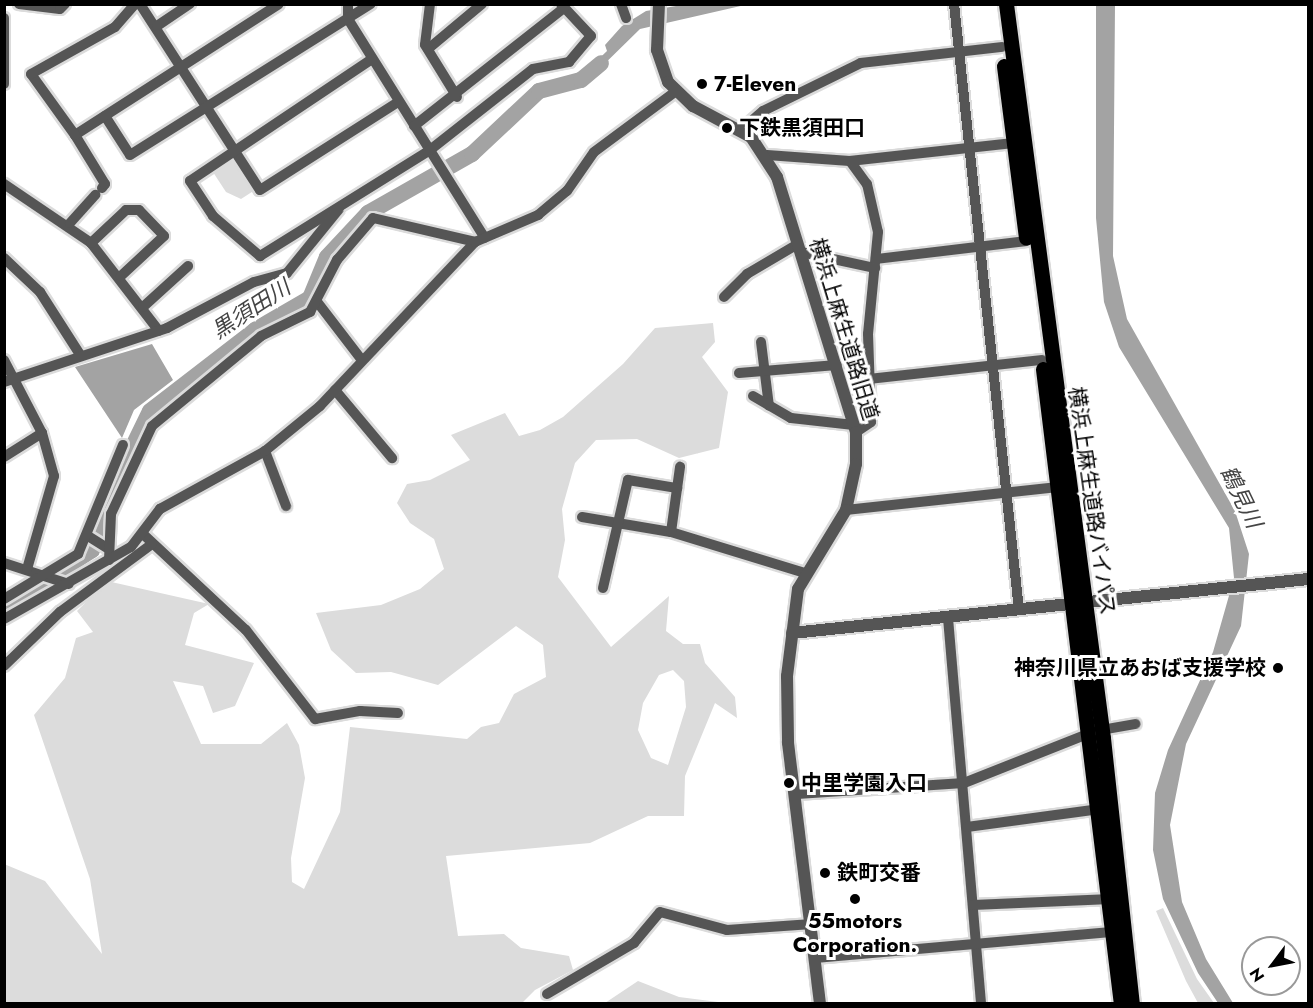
<!DOCTYPE html>
<meta charset="utf-8">
<style>
body{margin:0}
#map{position:relative;width:1313px;height:1008px;overflow:hidden;background:#fff;font-family:Jost,"Noto Sans JP",sans-serif}
div>[style]{position:absolute}
.green>*{inset:0;background:#dcdcdc}
.water>*{inset:0;background:#a3a3a3}
.river>*{height:16px;margin:-8px;padding:0 8px;transform-origin:8px;border-radius:8px;background:#a3a3a3}
.roads{filter:drop-shadow(2px 0 #dbdbdb) drop-shadow(-2px 0 #dbdbdb) drop-shadow(0 2px #dbdbdb) drop-shadow(0 -2px #dbdbdb)}
.minor>*{height:10px;margin:-5px;padding:0 5px;transform-origin:5px;border-radius:5px;background:#555}
.tertiary>*{height:12px;margin:-6px;padding:0 6px;transform-origin:6px;border-radius:6px;background:#555}
.primary>*{height:15px;margin:-7.5px;padding:0 7.5px;transform-origin:7.5px;border-radius:7.5px;background:#000}
.dots>*{width:16px;height:16px;translate:-50% -50%;box-sizing:border-box;border:3px solid #fff;border-radius:50%}
span{translate:-50% -50%;white-space:nowrap;text-align:center;line-height:1.15;-webkit-text-stroke:6px #fff;paint-order:stroke}
.poi-label{font-size:21px;color:#000;font-weight:700}
.left{translate:0 -50%;text-align:left}
.right{translate:-100% -50%;text-align:right}
.street-label{font-size:21px;color:#000}
.water-label{font-size:22px;color:#444;font-style:italic}
.frame{position:absolute;inset:0;border:6px solid #000;pointer-events:none}
.north{position:absolute;left:1241px;top:936px;width:60px;height:60px;box-sizing:border-box;background:#fff;border:2px solid #999;border-radius:50%;rotate:238deg;font-size:16px;font-weight:700;line-height:24px;text-align:center;color:#000}
.north::after{content:'';display:block;margin:auto;width:21px;height:27px;background:#000;clip-path:polygon(50% 0,100% 100%,50% 72%,0 100%)}
</style>
<div id="map">
<div class="green">
<i style="clip-path:polygon(230px 157px,255px 190px,241px 199px,226px 192px,211px 169px)"></i>
<i style="clip-path:polygon(evenodd,713px 323px,715px 342px,702px 357px,728px 392px,719px 448px,679px 458px,637px 439px,596px 440px,575px 463px,562px 509px,565px 540px,558px 577px,611px 647px,669px 596px,666px 631px,683px 644px,700px 644px,705px 663px,735px 697px,737px 718px,715px 703px,685px 776px,684px 816px,648px 816px,590px 843px,446px 856px,458px 936px,504px 934px,521px 948px,569px 956px,573px 970px,535px 990px,522px 1003px,5px 1003px,4px 864px,45px 881px,102px 954px,90px 879px,34px 715px,65px 678px,76px 638px,93px 632px,77px 611px,107px 581px,209px 604px,194px 613px,185px 645px,254px 663px,235px 706px,213px 713px,203px 686px,173px 681px,201px 744px,261px 744px,287px 723px,299px 745px,305px 778px,291px 858px,292px 882px,304px 889px,340px 812px,350px 727px,467px 739px,481px 727px,499px 723px,514px 694px,546px 677px,543px 645px,516px 626px,438px 685px,391px 672px,356px 673px,331px 650px,316px 613px,381px 605px,420px 589px,444px 569px,434px 539px,410px 523px,397px 503px,407px 484px,430px 480px,470px 460px,451px 435px,505px 413px,519px 436px,540px 430px,563px 417px,623px 364px,655px 328px,713px 323px,673px 670px,684px 681px,686px 707px,668px 765px,651px 758px,638px 730px,643px 703px,659px 675px,673px 670px)"></i>
<i style="clip-path:polygon(1163px 908px,1197px 979px,1214px 1003px,1198px 1003px,1186px 981px,1156px 911px)"></i>
<i style="clip-path:polygon(638px 981px,679px 997px,726px 1003px,605px 1003px)"></i>
</div>
<div class="water">
<i style="clip-path:polygon(682px 5px,745px 5px,640px 29px,587px 81px,582px 75px,607px 51px,605px 45px,622px 26px,646px 11px)"></i>
<i style="clip-path:polygon(1096px 5px,1115px 5px,1113px 256px,1127px 319px,1235px 511px,1249px 554px,1241px 626px,1186px 744px,1170px 825px,1182px 902px,1206px 959px,1233px 1003px,1218px 1003px,1198px 973px,1163px 899px,1153px 850px,1155px 793px,1168px 750px,1213px 652px,1234px 578px,1229px 528px,1119px 347px,1104px 302px,1096px 218px)"></i>
<i style="clip-path:polygon(152px 344px,173px 380px,134px 410px,122px 438px,75px 367px)"></i>
</div>
<div class="river">
<i style="left:4px;top:607px;width:105px;rotate:-32.9deg"></i>
<i style="left:92px;top:550px;width:37px;rotate:-77deg"></i>
<i style="left:100px;top:514px;width:114px;rotate:-64.1deg"></i>
<i style="left:150px;top:411px;width:133px;rotate:-37.6deg"></i>
<i style="left:255px;top:330px;width:64px;rotate:-30.2deg"></i>
<i style="left:310px;top:298px;width:44px;rotate:-67.5deg"></i>
<i style="left:327px;top:257px;width:60px;rotate:-47deg"></i>
<i style="left:368px;top:213px;width:120px;rotate:-29.6deg"></i>
<i style="left:472px;top:154px;width:92px;rotate:-43.2deg"></i>
<i style="left:539px;top:91px;width:43px;rotate:-14.7deg"></i>
<i style="left:581px;top:80px;width:26px;rotate:-40deg"></i>
</div>
<div class="roads">
<div class="minor">
<i style="left:19px;top:4px;width:41px;rotate:7deg"></i>
<i style="left:60px;top:9px;width:7px;rotate:-45deg"></i>
<i style="left:140px;top:4px;width:221px;rotate:57.2deg"></i>
<i style="left:260px;top:190px;width:164px;rotate:-32.5deg"></i>
<i style="left:348px;top:4px;width:15px;rotate:90deg"></i>
<i style="left:348px;top:19px;width:258px;rotate:58deg"></i>
<i style="left:430px;top:4px;width:41px;rotate:97deg"></i>
<i style="left:425px;top:45px;width:61px;rotate:58.4deg"></i>
<i style="left:621px;top:4px;width:15px;rotate:70deg"></i>
<i style="left:954px;top:4px;width:609px;rotate:83.88deg"></i>
<i style="left:4px;top:18px;width:66px;rotate:90deg"></i>
<i style="left:157px;top:26px;width:40px;rotate:-34deg"></i>
<i style="left:428px;top:49px;width:70px;rotate:-39.8deg"></i>
<i style="left:372px;top:59px;width:219px;rotate:146.2deg"></i>
<i style="left:190px;top:181px;width:42px;rotate:56.7deg"></i>
<i style="left:213px;top:216px;width:62px;rotate:40.4deg"></i>
<i style="left:260px;top:256px;width:200px;rotate:-31.9deg"></i>
<i style="left:430px;top:150px;width:131px;rotate:-38.2deg"></i>
<i style="left:533px;top:69px;width:37px;rotate:-11deg"></i>
<i style="left:569px;top:62px;width:34px;rotate:-50deg"></i>
<i style="left:591px;top:36px;width:44px;rotate:-133.2deg"></i>
<i style="left:105px;top:116px;width:46px;rotate:57.3deg"></i>
<i style="left:130px;top:155px;width:284px;rotate:-32.1deg"></i>
<i style="left:414px;top:126px;width:191px;rotate:-38.2deg"></i>
<i style="left:741px;top:130px;width:29px;rotate:-41deg"></i>
<i style="left:763px;top:111px;width:109px;rotate:-26.1deg"></i>
<i style="left:861px;top:63px;width:142px;rotate:-6.5deg"></i>
<i style="left:75px;top:135px;width:242px;rotate:-32.7deg"></i>
<i style="left:767px;top:155px;width:83px;rotate:4.1deg"></i>
<i style="left:850px;top:161px;width:29px;rotate:54deg"></i>
<i style="left:867px;top:184px;width:49px;rotate:77.1deg"></i>
<i style="left:878px;top:232px;width:102px;rotate:95.6deg"></i>
<i style="left:868px;top:334px;width:88px;rotate:88deg"></i>
<i style="left:871px;top:422px;width:18px;rotate:146deg"></i>
<i style="left:850px;top:161px;width:164px;rotate:-6.3deg"></i>
<i style="left:4px;top:184px;width:105px;rotate:34.1deg"></i>
<i style="left:91px;top:243px;width:111px;rotate:52.3deg"></i>
<i style="left:102px;top:188px;width:5px;rotate:-53deg"></i>
<i style="left:105px;top:184px;width:57px;rotate:-121.5deg"></i>
<i style="left:75px;top:135px;width:75px;rotate:-125.8deg"></i>
<i style="left:31px;top:74px;width:96px;rotate:-29.2deg"></i>
<i style="left:115px;top:27px;width:30px;rotate:-49deg"></i>
<i style="left:70px;top:223px;width:38px;rotate:-48deg"></i>
<i style="left:91px;top:243px;width:48px;rotate:-43.3deg"></i>
<i style="left:126px;top:210px;width:13px"></i>
<i style="left:139px;top:210px;width:36px;rotate:46deg"></i>
<i style="left:164px;top:236px;width:59px;rotate:137.1deg"></i>
<i style="left:801px;top:252px;width:76px;rotate:12.2deg"></i>
<i style="left:4px;top:258px;width:50px;rotate:43.4deg"></i>
<i style="left:40px;top:292px;width:76px;rotate:57.4deg"></i>
<i style="left:876px;top:259px;width:151px;rotate:-6.8deg"></i>
<i style="left:724px;top:297px;width:33px;rotate:-45deg"></i>
<i style="left:747px;top:274px;width:59px;rotate:-30.5deg"></i>
<i style="left:318px;top:303px;width:71px;rotate:52.5deg"></i>
<i style="left:143px;top:307px;width:61px;rotate:-42.3deg"></i>
<i style="left:761px;top:342px;width:64px;rotate:82.9deg"></i>
<i style="left:4px;top:360px;width:82px;rotate:62.5deg"></i>
<i style="left:42px;top:433px;width:45px;rotate:147.7deg"></i>
<i style="left:739px;top:373px;width:98px;rotate:-4.7deg"></i>
<i style="left:869px;top:379px;width:174px;rotate:-6.3deg"></i>
<i style="left:4px;top:382px;width:172px;rotate:-18.3deg"></i>
<i style="left:167px;top:328px;width:98px;rotate:-27.9deg"></i>
<i style="left:254px;top:282px;width:34px;rotate:-15deg"></i>
<i style="left:287px;top:273px;width:82px;rotate:-50.9deg"></i>
<i style="left:335px;top:390px;width:89px;rotate:50deg"></i>
<i style="left:753px;top:396px;width:44px;rotate:30.1deg"></i>
<i style="left:791px;top:418px;width:63px;rotate:6.3deg"></i>
<i style="left:265px;top:451px;width:59px;rotate:69.1deg"></i>
<i style="left:846px;top:510px;width:213px;rotate:-6.2deg"></i>
<i style="left:582px;top:517px;width:90px;rotate:9.6deg"></i>
<i style="left:671px;top:532px;width:140px;rotate:17deg"></i>
<i style="left:671px;top:532px;width:66px;rotate:-82.1deg"></i>
<i style="left:144px;top:535px;width:139px;rotate:43deg"></i>
<i style="left:246px;top:630px;width:113px;rotate:52.2deg"></i>
<i style="left:315px;top:719px;width:46px;rotate:-10.1deg"></i>
<i style="left:360px;top:711px;width:38px;rotate:3deg"></i>
<i style="left:88px;top:536px;width:22px;rotate:32deg"></i>
<i style="left:109px;top:560px;width:46px;rotate:-87.5deg"></i>
<i style="left:111px;top:514px;width:97px;rotate:-65deg"></i>
<i style="left:152px;top:426px;width:141px;rotate:-39.5deg"></i>
<i style="left:261px;top:336px;width:55px;rotate:-26.1deg"></i>
<i style="left:310px;top:312px;width:59px;rotate:-62.6deg"></i>
<i style="left:337px;top:260px;width:55px;rotate:-49.4deg"></i>
<i style="left:373px;top:218px;width:105px;rotate:13.2deg"></i>
<i style="left:4px;top:563px;width:68px;rotate:17.9deg"></i>
<i style="left:27px;top:569px;width:97px;rotate:-73.8deg"></i>
<i style="left:54px;top:476px;width:45px;rotate:-105.6deg"></i>
<i style="left:603px;top:588px;width:111px;rotate:-77deg"></i>
<i style="left:628px;top:480px;width:50px;rotate:9.3deg"></i>
<i style="left:4px;top:599px;width:87px;rotate:-31.3deg"></i>
<i style="left:78px;top:554px;width:118px;rotate:-67.6deg"></i>
<i style="left:948px;top:618px;width:387px;rotate:85.1deg"></i>
<i style="left:4px;top:619px;width:146px;rotate:-29.6deg"></i>
<i style="left:131px;top:547px;width:48px;rotate:-52.7deg"></i>
<i style="left:160px;top:509px;width:120px;rotate:-28.9deg"></i>
<i style="left:265px;top:451px;width:71px;rotate:-39.3deg"></i>
<i style="left:320px;top:406px;width:226px;rotate:-46.6deg"></i>
<i style="left:475px;top:242px;width:69px;rotate:-23.2deg"></i>
<i style="left:538px;top:215px;width:38px;rotate:-40deg"></i>
<i style="left:567px;top:191px;width:47px;rotate:-55.3deg"></i>
<i style="left:594px;top:152px;width:102px;rotate:-36.6deg"></i>
<i style="left:4px;top:666px;width:78px;rotate:-44deg"></i>
<i style="left:60px;top:612px;width:114px;rotate:-36.5deg"></i>
<i style="left:1101px;top:730px;width:35px;rotate:-10deg"></i>
<i style="left:797px;top:794px;width:167px;rotate:-3.8deg"></i>
<i style="left:964px;top:783px;width:136px;rotate:-21.6deg"></i>
<i style="left:967px;top:827px;width:134px;rotate:-7.7deg"></i>
<i style="left:973px;top:905px;width:138px;rotate:-2.5deg"></i>
<i style="left:815px;top:958px;width:300px;rotate:-5deg"></i>
<i style="left:547px;top:994px;width:101px;rotate:-30.4deg"></i>
<i style="left:634px;top:943px;width:40px;rotate:-50deg"></i>
<i style="left:660px;top:912px;width:69px;rotate:15deg"></i>
<i style="left:727px;top:930px;width:85px;rotate:-4deg"></i>
</div>
<div class="tertiary">
<i style="left:659px;top:4px;width:46px;rotate:92.5deg"></i>
<i style="left:657px;top:50px;width:34px;rotate:71deg"></i>
<i style="left:668px;top:82px;width:35px;rotate:44deg"></i>
<i style="left:693px;top:106px;width:66px;rotate:28.1deg"></i>
<i style="left:751px;top:137px;width:48px;rotate:57deg"></i>
<i style="left:777px;top:177px;width:267px;rotate:72.8deg"></i>
<i style="left:856px;top:432px;width:32px;rotate:90deg"></i>
<i style="left:856px;top:464px;width:47px;rotate:102.3deg"></i>
<i style="left:846px;top:510px;width:92px;rotate:121.3deg"></i>
<i style="left:798px;top:589px;width:88px;rotate:97.2deg"></i>
<i style="left:787px;top:676px;width:67px;rotate:89.1deg"></i>
<i style="left:788px;top:743px;width:263px;rotate:83deg"></i>
<i style="left:792px;top:633px;width:519px;rotate:-5.97deg"></i>
</div>
<div class="primary">
<i style="left:1006px;top:4px;width:740px;rotate:82.47deg"></i>
<i style="left:1103px;top:738px;width:268px;rotate:83.8deg"></i>
<i style="left:1004px;top:66px;width:173px;rotate:82.7deg"></i>
<i style="left:1043px;top:369px;width:640px;rotate:83deg"></i>
</div>
</div>
<div class="dots">
<i style="left:702px;top:84px;background:#000"></i>
<i style="left:727px;top:128px;background:#000"></i>
<i style="left:1278px;top:668px;background:#000"></i>
<i style="left:789px;top:783px;background:#000"></i>
<i style="left:825px;top:873px;background:#000"></i>
<i style="left:855px;top:899px;background:#000"></i>
</div>
<div class="poi-label">
<span class="left" style="left:714px;top:84px">7-Eleven</span>
<span class="left" style="left:739px;top:128px">下鉄黒須田口</span>
<span class="right" style="left:1266px;top:668px">神奈川県立あおば支援学校</span>
<span class="left" style="left:801px;top:783px">中里学園入口</span>
<span class="left" style="left:837px;top:873px">鉄町交番</span>
<span style="left:855px;top:933px">55motors<br>Corporation.</span>
</div>
<div class="street-label">
<span style="left:844px;top:329px;rotate:73deg">横浜上麻生道路旧道</span>
<span style="left:1092px;top:501px;rotate:82deg">横浜上麻生道路バイパス</span>
</div>
<div class="water-label">
<span style="left:251px;top:309px;rotate:-33deg">黒須田川</span>
<span style="left:1241px;top:497px;rotate:64deg">鶴見川</span>
</div>
<div class="frame"></div>
<div class="north">N</div>
</div>
